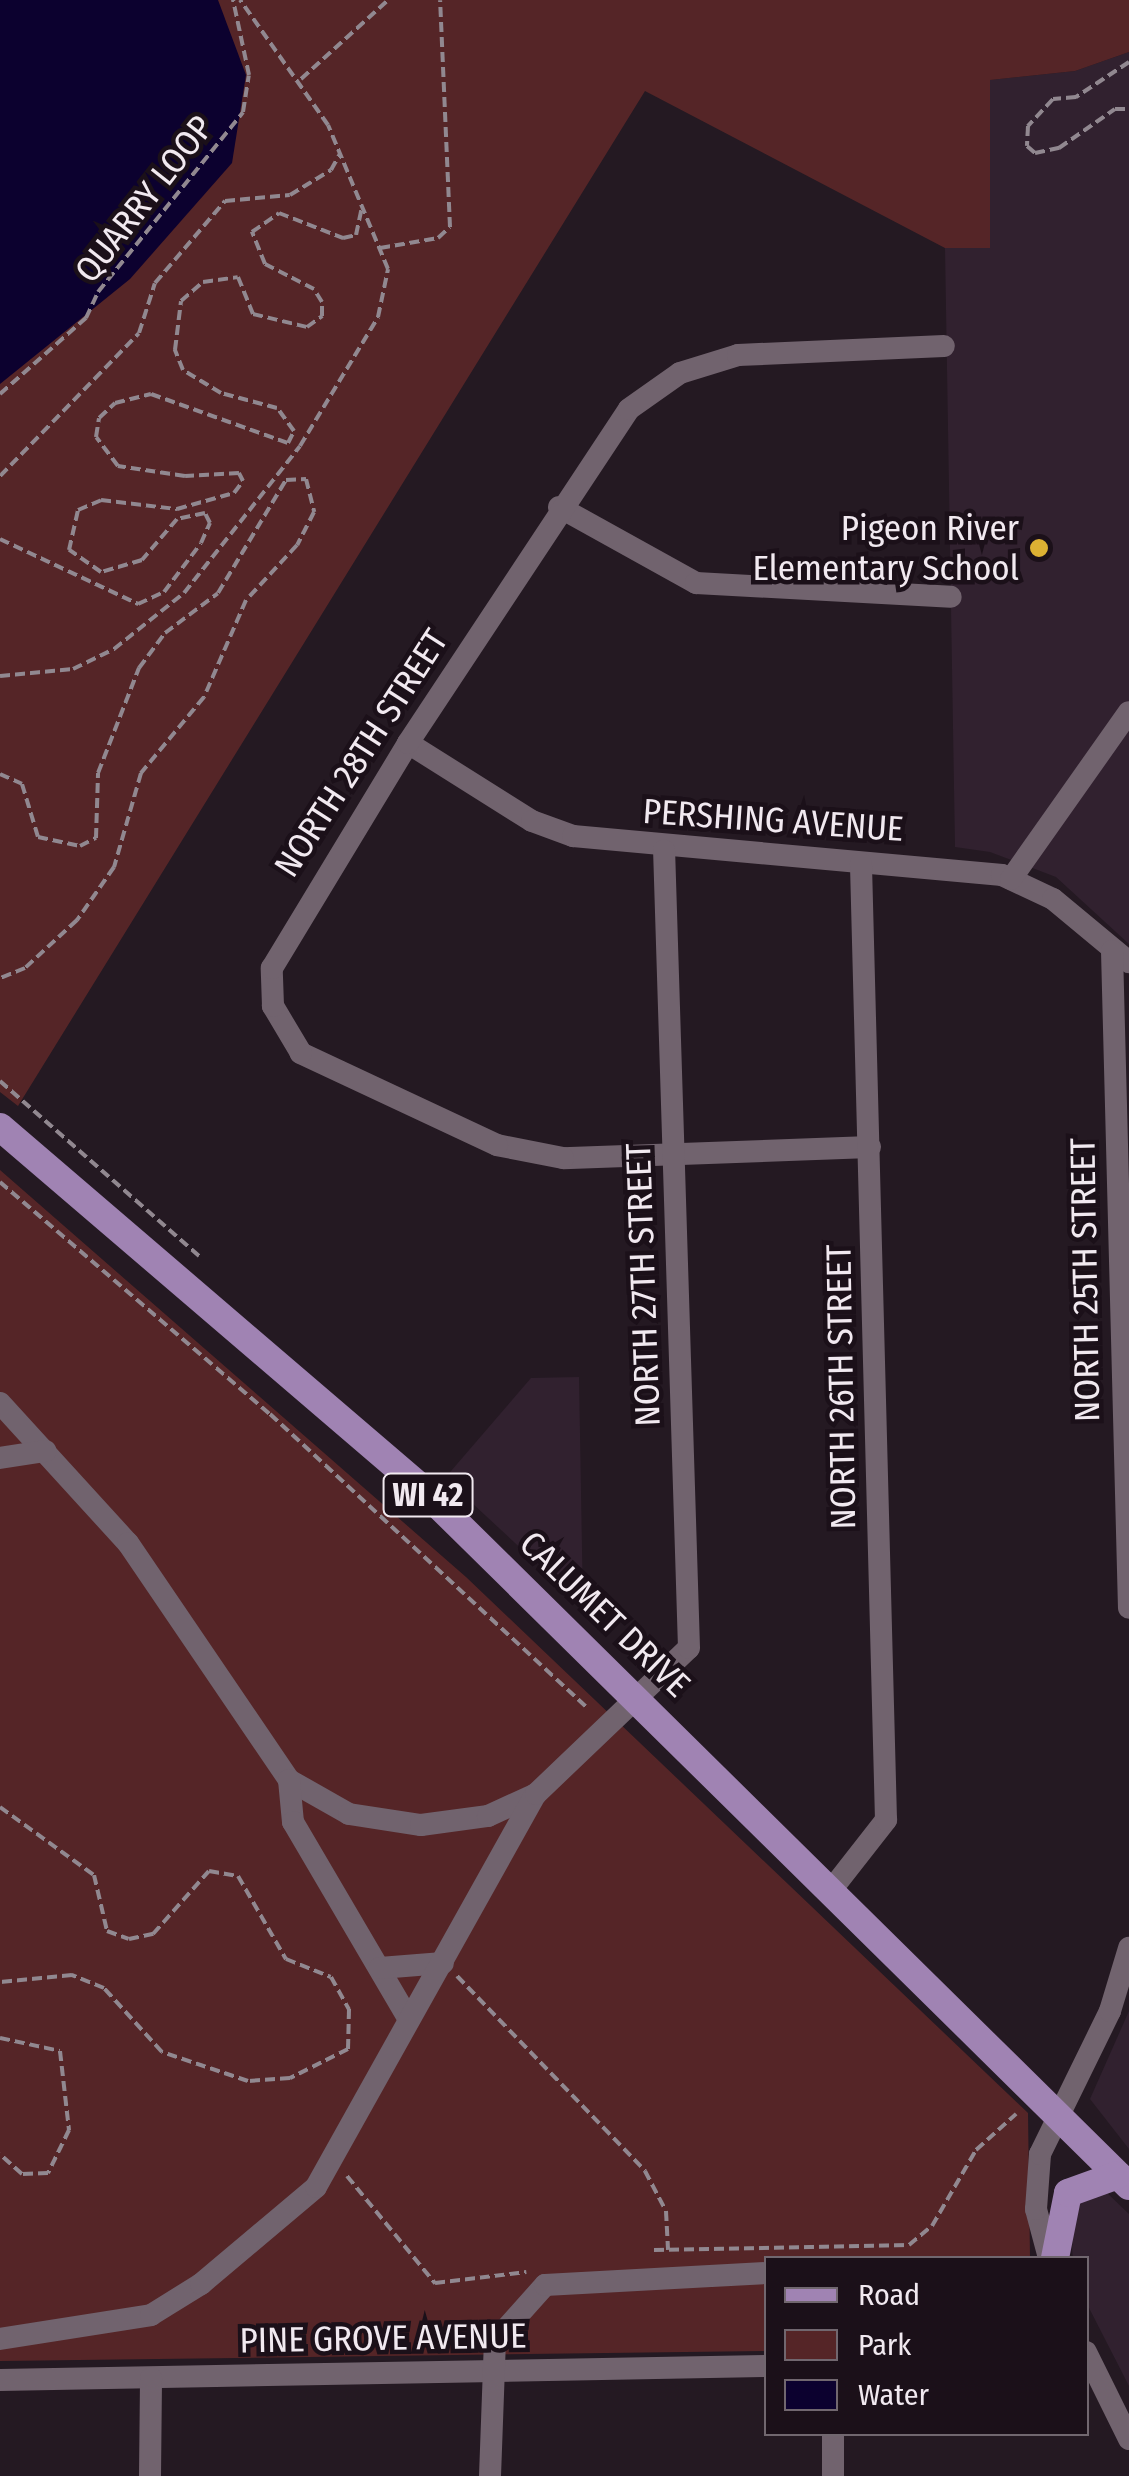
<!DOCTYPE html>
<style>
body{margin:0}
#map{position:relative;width:1129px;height:2476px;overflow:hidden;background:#241922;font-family:"Fira Sans Condensed",sans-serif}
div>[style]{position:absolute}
.built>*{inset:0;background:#31212f}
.green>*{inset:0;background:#552527}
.water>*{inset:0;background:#0c012f}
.path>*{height:4px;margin-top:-2px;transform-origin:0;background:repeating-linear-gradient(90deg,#918890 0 10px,transparent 0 15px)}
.minor>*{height:22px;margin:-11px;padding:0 11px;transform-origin:11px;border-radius:11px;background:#71636e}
.major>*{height:28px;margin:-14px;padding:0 14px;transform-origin:14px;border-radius:14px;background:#a083b3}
.dots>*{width:28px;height:28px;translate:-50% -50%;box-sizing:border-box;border:5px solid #1b1019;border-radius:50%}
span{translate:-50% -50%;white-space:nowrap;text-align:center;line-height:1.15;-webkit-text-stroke:9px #1b1019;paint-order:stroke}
.shield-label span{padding:2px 8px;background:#1b1019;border:2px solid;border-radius:8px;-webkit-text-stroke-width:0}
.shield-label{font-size:32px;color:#f1e9f0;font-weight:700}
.street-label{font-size:35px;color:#f1e9f0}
.poi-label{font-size:35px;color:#f1e9f0}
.right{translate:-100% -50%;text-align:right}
.legend{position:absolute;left:764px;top:2256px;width:325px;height:180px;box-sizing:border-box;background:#1b1019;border:2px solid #71676f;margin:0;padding:12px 18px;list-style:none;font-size:30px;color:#f1e9f0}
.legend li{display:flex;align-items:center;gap:20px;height:50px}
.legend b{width:50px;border:2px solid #71676f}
</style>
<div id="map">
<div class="built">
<i style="clip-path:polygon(1129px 52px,1129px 944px,1056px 877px,990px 852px,955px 847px,945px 248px,990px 248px,990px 80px,1075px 71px)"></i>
<i style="clip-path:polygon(579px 1377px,583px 1606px,445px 1478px,531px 1378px)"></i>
<i style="clip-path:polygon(1129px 2011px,1129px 2149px,1090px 2099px)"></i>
<i style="clip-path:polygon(1104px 2190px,1129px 2214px,1129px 2386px,1087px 2304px,1086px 2258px,1073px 2258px,1072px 2250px,1076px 2191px)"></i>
</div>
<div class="green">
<i style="clip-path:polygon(0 0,1129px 0,1129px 52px,1075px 71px,990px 80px,990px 248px,945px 248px,645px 91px,18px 1106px,0 1092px)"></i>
<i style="clip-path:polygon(0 1170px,466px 1577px,1028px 2113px,1030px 2258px,766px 2258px,766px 2351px,0 2361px)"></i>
</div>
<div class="water">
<i style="clip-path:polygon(0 0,218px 0,246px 75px,232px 163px,130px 279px,0 384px)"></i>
</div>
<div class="path">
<i style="left:1129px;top:62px;width:64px;rotate:146.6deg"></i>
<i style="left:1076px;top:97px;width:23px;rotate:175deg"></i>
<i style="left:1053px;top:99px;width:37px;rotate:133deg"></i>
<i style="left:1028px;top:126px;width:20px;rotate:93deg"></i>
<i style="left:1027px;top:146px;width:11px;rotate:41deg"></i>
<i style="left:1035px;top:153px;width:25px;rotate:-12deg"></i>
<i style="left:1059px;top:148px;width:68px;rotate:-34.9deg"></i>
<i style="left:1115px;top:109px;width:14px"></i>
<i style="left:301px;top:79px;width:118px;rotate:-42.2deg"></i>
<i style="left:380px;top:248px;width:59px;rotate:-9.8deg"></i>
<i style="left:438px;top:238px;width:16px;rotate:-43deg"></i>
<i style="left:450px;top:227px;width:227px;rotate:-92.5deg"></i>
<i style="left:0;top:394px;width:115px;rotate:-41.5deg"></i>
<i style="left:86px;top:318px;width:29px;rotate:-65deg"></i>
<i style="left:98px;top:292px;width:231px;rotate:-51.1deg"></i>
<i style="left:243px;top:112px;width:37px;rotate:-81deg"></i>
<i style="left:249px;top:75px;width:77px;rotate:-102deg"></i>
<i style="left:0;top:476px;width:199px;rotate:-45.8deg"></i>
<i style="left:139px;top:333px;width:52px;rotate:-72.3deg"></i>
<i style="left:155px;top:283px;width:108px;rotate:-49.5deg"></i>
<i style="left:225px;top:201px;width:65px;rotate:-5.3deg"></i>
<i style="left:290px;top:195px;width:48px;rotate:-31.4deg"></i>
<i style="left:331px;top:170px;width:18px;rotate:-61deg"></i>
<i style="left:0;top:539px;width:153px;rotate:25.2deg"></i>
<i style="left:138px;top:604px;width:29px;rotate:-25deg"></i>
<i style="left:164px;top:592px;width:61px;rotate:-52.9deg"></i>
<i style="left:201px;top:543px;width:22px;rotate:-66deg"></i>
<i style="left:210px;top:523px;width:11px;rotate:-117deg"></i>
<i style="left:205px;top:513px;width:29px;rotate:168deg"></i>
<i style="left:177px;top:519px;width:54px;rotate:130.5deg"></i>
<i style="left:142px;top:560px;width:43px;rotate:163.7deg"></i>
<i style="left:101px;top:572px;width:39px;rotate:-145deg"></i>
<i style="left:69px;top:550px;width:41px;rotate:-77.3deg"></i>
<i style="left:78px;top:510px;width:25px;rotate:-23deg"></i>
<i style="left:101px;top:500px;width:77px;rotate:6.8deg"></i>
<i style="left:177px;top:509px;width:59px;rotate:-15.7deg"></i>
<i style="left:234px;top:493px;width:15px;rotate:-53deg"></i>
<i style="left:243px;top:481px;width:9px;rotate:-117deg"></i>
<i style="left:239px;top:473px;width:54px;rotate:176.8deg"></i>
<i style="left:185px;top:476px;width:68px;rotate:-171.5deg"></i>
<i style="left:118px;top:466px;width:36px;rotate:-127deg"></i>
<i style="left:96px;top:437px;width:19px;rotate:-81deg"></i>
<i style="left:99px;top:418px;width:22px;rotate:-43deg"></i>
<i style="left:115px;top:403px;width:37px;rotate:-14deg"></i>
<i style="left:151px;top:394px;width:145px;rotate:19.7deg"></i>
<i style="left:288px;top:443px;width:13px;rotate:-63deg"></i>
<i style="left:294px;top:431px;width:29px;rotate:-126deg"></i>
<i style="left:277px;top:408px;width:58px;rotate:-165deg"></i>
<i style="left:221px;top:393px;width:44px;rotate:-148.8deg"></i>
<i style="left:183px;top:370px;width:22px;rotate:-112deg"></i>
<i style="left:175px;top:350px;width:49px;rotate:-83deg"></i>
<i style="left:181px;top:301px;width:29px;rotate:-41deg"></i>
<i style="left:203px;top:282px;width:35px;rotate:-8deg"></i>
<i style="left:238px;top:277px;width:40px;rotate:68deg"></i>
<i style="left:253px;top:314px;width:56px;rotate:13.5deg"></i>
<i style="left:307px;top:327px;width:19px;rotate:-36deg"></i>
<i style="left:322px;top:316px;width:14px;rotate:-90deg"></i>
<i style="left:322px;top:302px;width:15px;rotate:-122deg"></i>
<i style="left:314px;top:289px;width:55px;rotate:-153deg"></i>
<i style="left:265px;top:264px;width:35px;rotate:-112deg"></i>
<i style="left:252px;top:232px;width:33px;rotate:-35deg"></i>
<i style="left:279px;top:213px;width:69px;rotate:21.3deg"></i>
<i style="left:343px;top:238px;width:13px;rotate:-13deg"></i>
<i style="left:356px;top:235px;width:29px;rotate:-78deg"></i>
<i style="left:0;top:676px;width:73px;rotate:-5.5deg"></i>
<i style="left:73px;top:669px;width:46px;rotate:-26deg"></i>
<i style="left:114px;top:649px;width:90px;rotate:-38.7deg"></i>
<i style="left:184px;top:593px;width:187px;rotate:-51.7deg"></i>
<i style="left:300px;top:446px;width:151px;rotate:-58.8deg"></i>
<i style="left:378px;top:317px;width:49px;rotate:-78.2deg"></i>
<i style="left:388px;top:269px;width:156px;rotate:-112.6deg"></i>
<i style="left:328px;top:125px;width:153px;rotate:-125.1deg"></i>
<i style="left:0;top:774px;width:24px;rotate:24deg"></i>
<i style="left:22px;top:784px;width:55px;rotate:73.2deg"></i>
<i style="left:38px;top:837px;width:43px;rotate:12.1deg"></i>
<i style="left:80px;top:846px;width:18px;rotate:-27deg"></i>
<i style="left:96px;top:838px;width:65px;rotate:-88.2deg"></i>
<i style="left:98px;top:773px;width:113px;rotate:-68.7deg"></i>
<i style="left:139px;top:668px;width:44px;rotate:-53.4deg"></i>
<i style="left:165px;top:633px;width:66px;rotate:-37deg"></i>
<i style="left:218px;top:593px;width:132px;rotate:-59deg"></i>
<i style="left:286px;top:480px;width:20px;rotate:-3deg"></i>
<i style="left:306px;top:479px;width:34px;rotate:76deg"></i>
<i style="left:314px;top:512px;width:37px;rotate:117deg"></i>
<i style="left:297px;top:545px;width:75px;rotate:132.8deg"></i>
<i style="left:246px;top:600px;width:106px;rotate:113.4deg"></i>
<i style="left:204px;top:697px;width:99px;rotate:129.7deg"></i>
<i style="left:141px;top:773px;width:98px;rotate:106deg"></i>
<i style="left:114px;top:867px;width:65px;rotate:124.9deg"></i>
<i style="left:77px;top:920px;width:71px;rotate:137.3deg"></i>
<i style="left:25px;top:968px;width:27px;rotate:158deg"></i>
<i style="left:0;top:1081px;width:265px;rotate:41.3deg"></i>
<i style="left:0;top:1182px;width:356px;rotate:40.7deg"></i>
<i style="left:270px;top:1414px;width:433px;rotate:42.8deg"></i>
<i style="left:0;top:1807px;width:116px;rotate:35.9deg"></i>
<i style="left:94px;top:1875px;width:57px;rotate:76.9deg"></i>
<i style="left:107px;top:1931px;width:23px;rotate:20deg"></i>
<i style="left:129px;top:1939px;width:25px;rotate:-12deg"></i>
<i style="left:153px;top:1934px;width:84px;rotate:-48.4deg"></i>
<i style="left:209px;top:1871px;width:29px;rotate:10deg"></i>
<i style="left:238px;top:1876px;width:96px;rotate:60deg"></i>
<i style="left:286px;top:1959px;width:48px;rotate:21.8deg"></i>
<i style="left:331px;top:1977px;width:37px;rotate:61deg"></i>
<i style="left:349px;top:2009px;width:40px;rotate:91.4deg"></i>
<i style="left:348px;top:2049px;width:65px;rotate:153.4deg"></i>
<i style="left:290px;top:2078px;width:42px;rotate:175.9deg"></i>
<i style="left:248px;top:2081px;width:91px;rotate:-161.4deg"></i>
<i style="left:162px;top:2052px;width:86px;rotate:-132.2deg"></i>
<i style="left:104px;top:1988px;width:35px;rotate:-158deg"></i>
<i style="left:72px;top:1975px;width:72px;rotate:174.4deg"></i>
<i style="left:457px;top:1976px;width:271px;rotate:46deg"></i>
<i style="left:645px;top:2171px;width:45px;rotate:62.3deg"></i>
<i style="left:666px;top:2211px;width:39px;rotate:87deg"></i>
<i style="left:0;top:2038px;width:61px;rotate:12.2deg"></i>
<i style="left:60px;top:2051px;width:80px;rotate:83.5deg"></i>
<i style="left:69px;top:2130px;width:48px;rotate:116deg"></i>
<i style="left:48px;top:2173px;width:26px;rotate:178deg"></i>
<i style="left:22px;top:2174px;width:30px;rotate:-138deg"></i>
<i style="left:347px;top:2176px;width:139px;rotate:50.6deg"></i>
<i style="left:435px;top:2283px;width:92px;rotate:-6.9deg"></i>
<i style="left:654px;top:2250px;width:255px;rotate:-1.1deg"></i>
<i style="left:909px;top:2245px;width:30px;rotate:-40deg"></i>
<i style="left:932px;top:2226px;width:88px;rotate:-59.9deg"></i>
<i style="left:976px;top:2150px;width:54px;rotate:-42deg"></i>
</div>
<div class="minor">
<i style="left:559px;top:507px;width:157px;rotate:29deg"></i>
<i style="left:696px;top:583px;width:255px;rotate:3.1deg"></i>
<i style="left:408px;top:743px;width:146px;rotate:32.2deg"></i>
<i style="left:532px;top:821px;width:44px;rotate:20.1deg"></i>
<i style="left:573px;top:836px;width:431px;rotate:5.2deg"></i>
<i style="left:1002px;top:875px;width:56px;rotate:25.2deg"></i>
<i style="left:1053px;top:899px;width:99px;rotate:39.7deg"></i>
<i style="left:1011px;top:879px;width:204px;rotate:-54.8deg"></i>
<i style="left:1112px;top:951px;width:657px;rotate:88.52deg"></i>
<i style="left:870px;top:1147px;width:307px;rotate:177.9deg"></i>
<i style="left:563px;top:1158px;width:67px;rotate:-168.9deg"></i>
<i style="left:497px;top:1145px;width:217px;rotate:-154.9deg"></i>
<i style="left:301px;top:1053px;width:55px;rotate:-120.8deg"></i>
<i style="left:273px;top:1006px;width:38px;rotate:-92deg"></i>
<i style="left:272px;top:968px;width:263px;rotate:-58.8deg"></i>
<i style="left:408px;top:743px;width:400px;rotate:-56.5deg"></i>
<i style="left:629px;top:409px;width:62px;rotate:-35.2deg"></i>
<i style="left:680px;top:373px;width:61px;rotate:-17.2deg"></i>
<i style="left:738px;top:355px;width:206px;rotate:-2.5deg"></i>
<i style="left:0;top:1403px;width:190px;rotate:47.6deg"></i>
<i style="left:128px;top:1543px;width:287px;rotate:55.8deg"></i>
<i style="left:289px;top:1780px;width:69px;rotate:29.5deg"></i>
<i style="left:349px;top:1814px;width:73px;rotate:8.7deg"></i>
<i style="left:421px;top:1825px;width:68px;rotate:-7.7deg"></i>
<i style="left:488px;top:1816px;width:53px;rotate:-24.6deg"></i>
<i style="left:0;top:1458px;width:46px;rotate:-8.8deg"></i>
<i style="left:289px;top:1780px;width:42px;rotate:84.6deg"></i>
<i style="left:293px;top:1822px;width:229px;rotate:59.6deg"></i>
<i style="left:832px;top:1889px;width:88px;rotate:-52deg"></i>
<i style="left:886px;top:1820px;width:957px;rotate:-91.5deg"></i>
<i style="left:380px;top:1968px;width:63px;rotate:-4.5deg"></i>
<i style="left:1049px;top:2258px;width:51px;rotate:-104.9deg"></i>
<i style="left:1036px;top:2209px;width:55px;rotate:-85.8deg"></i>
<i style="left:1040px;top:2154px;width:159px;rotate:-63.9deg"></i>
<i style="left:1110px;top:2011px;width:66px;rotate:-73.2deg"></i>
<i style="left:0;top:2339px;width:153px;rotate:-9deg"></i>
<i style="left:151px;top:2315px;width:59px;rotate:-31.8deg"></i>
<i style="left:201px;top:2284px;width:150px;rotate:-40.1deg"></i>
<i style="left:316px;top:2187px;width:450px;rotate:-60.8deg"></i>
<i style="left:536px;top:1794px;width:211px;rotate:-43.7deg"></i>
<i style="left:689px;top:1648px;width:798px;rotate:-91.79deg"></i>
<i style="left:1086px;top:2352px;width:97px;rotate:63.7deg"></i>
<i style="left:0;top:2380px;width:766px;rotate:-1.05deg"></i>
<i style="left:150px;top:2476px;width:98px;rotate:-89.4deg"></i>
<i style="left:490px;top:2476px;width:135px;rotate:-87.9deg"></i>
<i style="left:495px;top:2341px;width:75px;rotate:-48.2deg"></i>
<i style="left:545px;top:2285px;width:221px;rotate:-3.1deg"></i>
<i style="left:833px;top:2476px;width:42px;rotate:-90deg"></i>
</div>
<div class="major">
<i style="left:0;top:1127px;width:552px;rotate:40.59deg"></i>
<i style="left:419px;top:1486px;width:997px;rotate:44.59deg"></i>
<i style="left:1055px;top:2258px;width:66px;rotate:-78.7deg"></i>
<i style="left:1068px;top:2193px;width:53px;rotate:-19.8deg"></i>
</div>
<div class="dots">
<i style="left:1039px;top:548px;background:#ddb133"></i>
</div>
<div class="shield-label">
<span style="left:428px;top:1495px">WI 42</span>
</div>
<div class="street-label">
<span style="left:144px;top:199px;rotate:-52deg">QUARRY LOOP</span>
<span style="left:361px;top:753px;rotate:-57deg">NORTH 28TH STREET</span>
<span style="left:773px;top:820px;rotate:4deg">PERSHING AVENUE</span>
<span style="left:1085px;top:1280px;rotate:-91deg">NORTH 25TH STREET</span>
<span style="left:643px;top:1285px;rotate:-92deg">NORTH 27TH STREET</span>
<span style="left:841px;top:1387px;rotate:-91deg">NORTH 26TH STREET</span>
<span style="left:605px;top:1614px;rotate:44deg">CALUMET DRIVE</span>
<span style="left:383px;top:2338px;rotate:-1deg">PINE GROVE AVENUE</span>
</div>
<div class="poi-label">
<span class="right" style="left:1019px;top:548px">Pigeon River<br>Elementary School</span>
</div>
<ul class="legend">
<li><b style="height:12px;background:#a083b3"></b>Road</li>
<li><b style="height:28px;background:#552527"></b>Park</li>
<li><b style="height:28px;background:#0c012f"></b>Water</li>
</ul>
</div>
